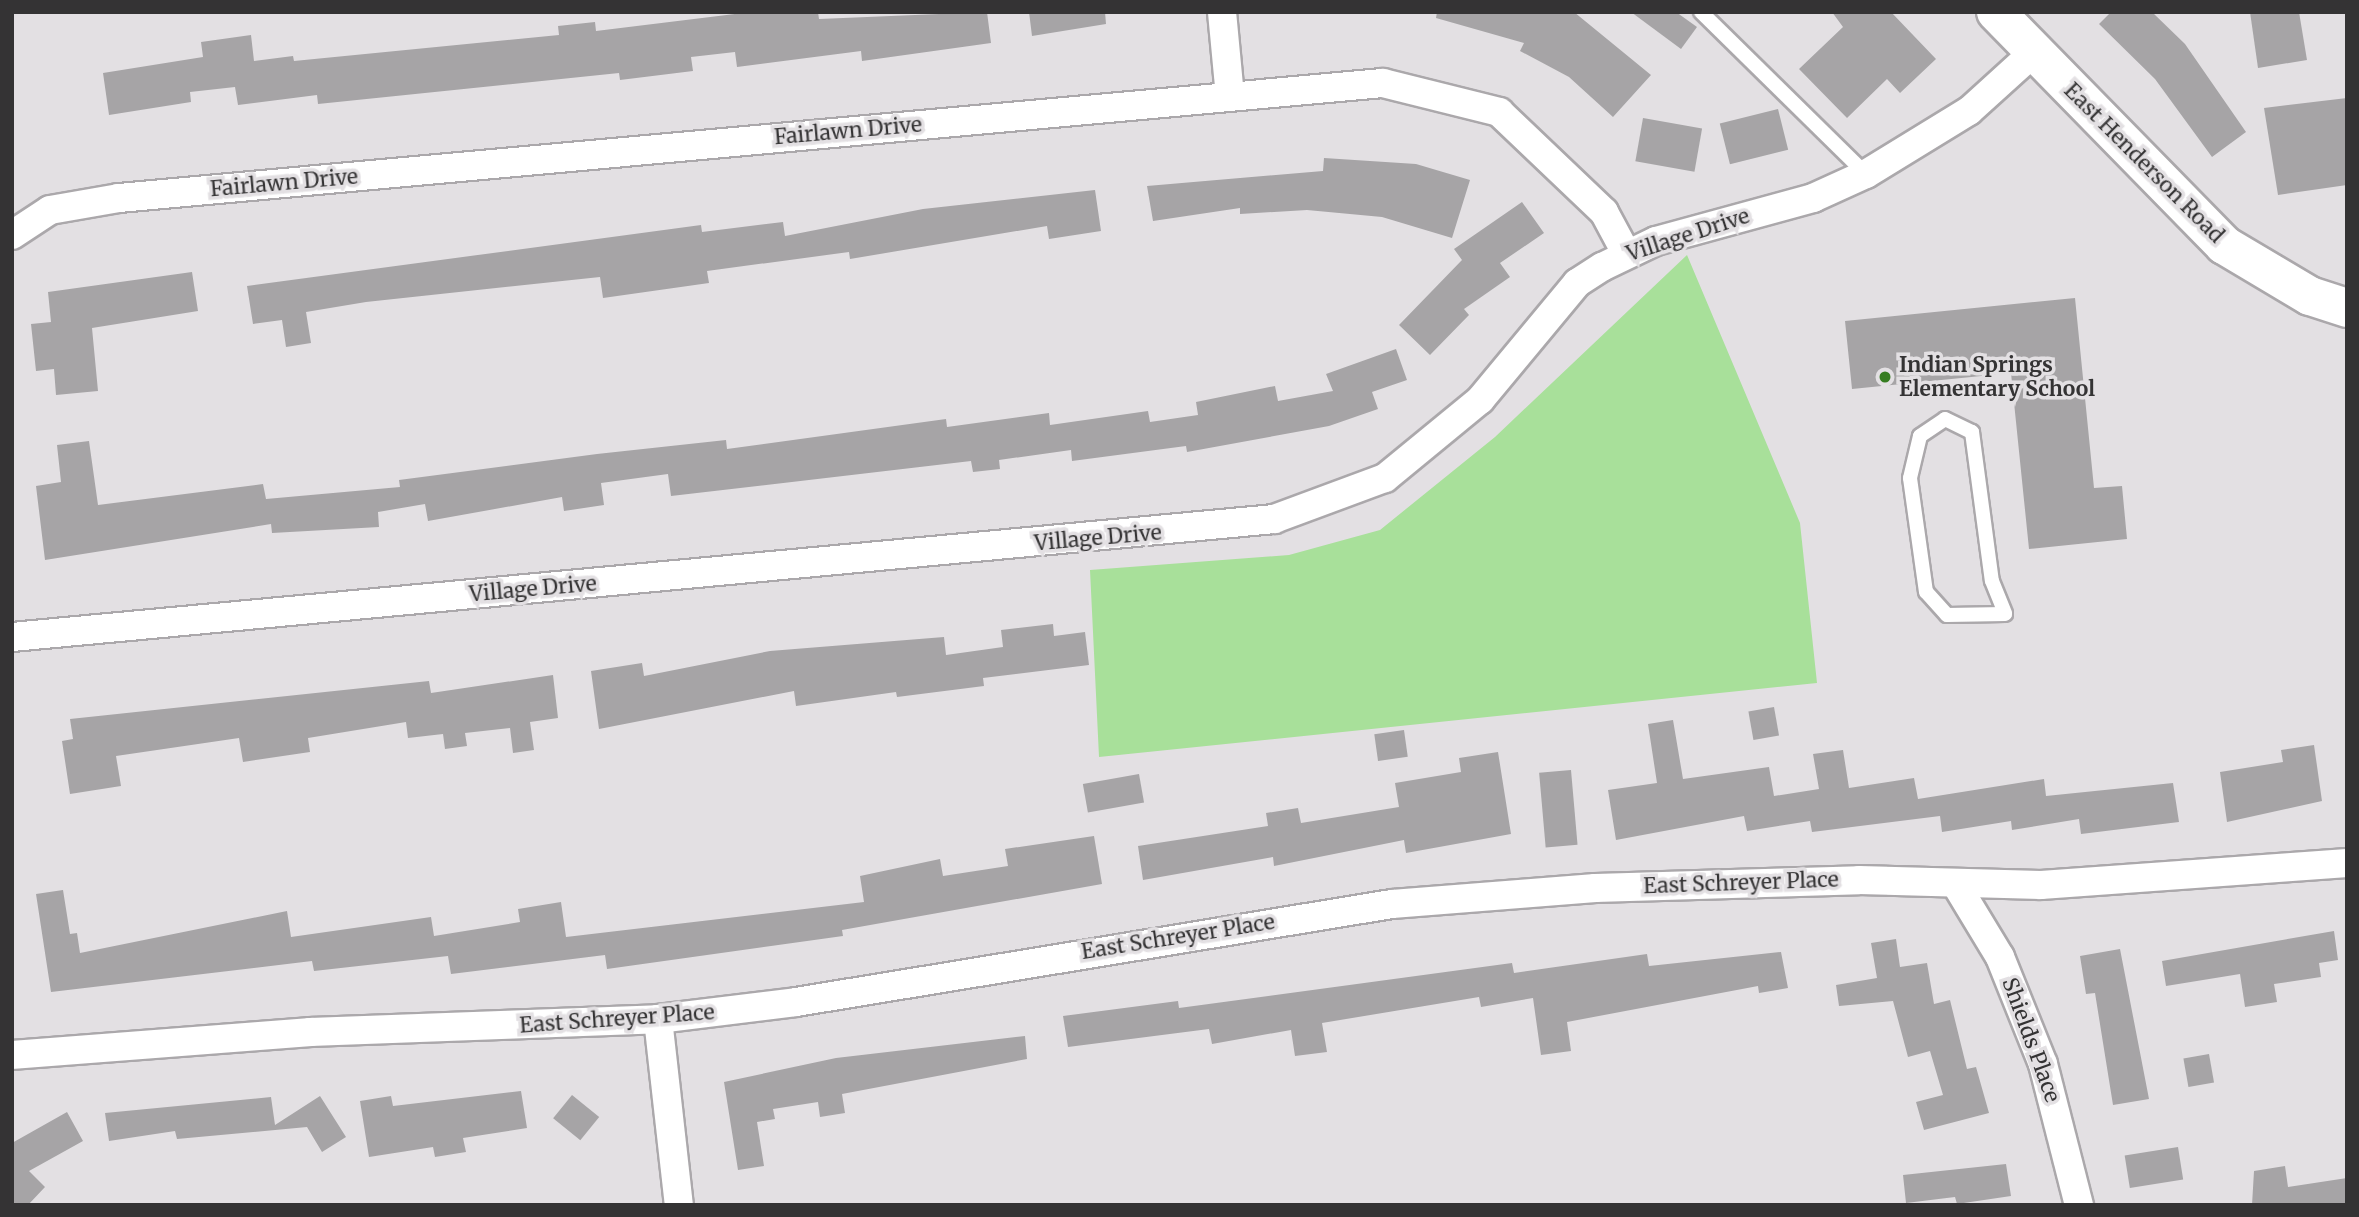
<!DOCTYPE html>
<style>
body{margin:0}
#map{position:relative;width:2359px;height:1217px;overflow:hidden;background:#e3e0e3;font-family:Merriweather,serif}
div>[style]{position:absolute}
.green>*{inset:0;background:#a8e09a}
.building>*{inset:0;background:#a6a4a6;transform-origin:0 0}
.roads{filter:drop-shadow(2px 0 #aba8ab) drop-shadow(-2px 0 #aba8ab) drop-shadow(0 2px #aba8ab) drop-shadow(0 -2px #aba8ab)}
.lane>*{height:14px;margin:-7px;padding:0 7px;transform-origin:7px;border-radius:7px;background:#fff}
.street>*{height:28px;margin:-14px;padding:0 14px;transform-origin:14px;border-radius:14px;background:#fff}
.secondary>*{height:38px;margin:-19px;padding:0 19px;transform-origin:19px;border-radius:19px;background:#fff}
.dots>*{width:19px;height:19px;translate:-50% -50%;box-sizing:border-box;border:4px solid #e3e0e3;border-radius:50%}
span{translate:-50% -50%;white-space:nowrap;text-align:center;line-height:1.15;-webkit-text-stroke:7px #e3e0e3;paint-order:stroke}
.street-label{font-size:21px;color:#343334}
.poi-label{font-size:21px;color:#343334;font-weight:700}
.left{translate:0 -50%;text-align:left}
.frame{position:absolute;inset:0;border:14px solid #343334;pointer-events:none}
</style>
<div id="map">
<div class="green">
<i style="clip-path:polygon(1687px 255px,1800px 523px,1817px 683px,1099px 757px,1090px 570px,1289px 555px,1380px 530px,1495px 437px)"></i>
</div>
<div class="building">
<i style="clip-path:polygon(751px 12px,818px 12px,819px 19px,987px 12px,991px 43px,862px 61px,861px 51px,737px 67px,735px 52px,691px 57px,693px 71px,620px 80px,619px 73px,318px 104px,317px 95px,238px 105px,235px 87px,190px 92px,191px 102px,109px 115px,103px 73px,203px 57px,201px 42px,251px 35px,254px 61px,293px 56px,294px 61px,559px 35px,558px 26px,595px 22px,596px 31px)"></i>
<i style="clip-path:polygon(1029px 12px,1105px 12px,1106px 24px,1032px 36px)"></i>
<i style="clip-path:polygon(1437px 12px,1574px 12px,1651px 75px,1613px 117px,1569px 77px,1520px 51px,1524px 43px,1436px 18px)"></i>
<i style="clip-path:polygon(1631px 12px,1676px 12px,1697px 27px,1681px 49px)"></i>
<i style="clip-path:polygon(1832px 12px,1891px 12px,1936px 59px,1900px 93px,1887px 79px,1847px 118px,1799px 69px,1843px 27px)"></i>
<i style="clip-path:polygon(2111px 12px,2152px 12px,2185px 44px,2246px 132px,2212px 157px,2155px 79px,2099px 24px)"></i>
<i style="clip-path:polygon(2250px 12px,2299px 12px,2307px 60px,2258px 68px)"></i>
<i style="clip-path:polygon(2347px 98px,2347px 185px,2278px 195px,2264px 108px)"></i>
<i style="left:1778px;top:109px;width:42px;height:60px;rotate:76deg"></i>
<i style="left:1643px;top:118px;width:60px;height:44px;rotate:10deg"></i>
<i style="clip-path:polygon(1324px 158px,1416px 164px,1470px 180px,1452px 238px,1382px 217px,1307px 210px,1240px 214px,1240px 208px,1153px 221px,1147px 186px,1323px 171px)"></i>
<i style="clip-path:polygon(1095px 190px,1101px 231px,1049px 239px,1047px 226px,850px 259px,849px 252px,707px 271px,709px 283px,603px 298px,600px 277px,366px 302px,306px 312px,311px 343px,286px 347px,282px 320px,253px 324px,247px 286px,701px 225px,702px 232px,783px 222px,785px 236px,923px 209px)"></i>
<i style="clip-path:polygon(1522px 202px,1544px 233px,1500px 263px,1510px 277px,1464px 309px,1469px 315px,1430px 355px,1399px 325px,1462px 260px,1454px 249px)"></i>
<i style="clip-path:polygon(192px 272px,198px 311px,92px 328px,98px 391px,56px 395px,54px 369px,36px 371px,31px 324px,51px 322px,48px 292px)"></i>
<i style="clip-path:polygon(2075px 298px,2094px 488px,2122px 486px,2127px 539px,2029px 549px,2011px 373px,1852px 389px,1845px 321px)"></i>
<i style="clip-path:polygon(1396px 349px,1407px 380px,1372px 392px,1378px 409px,1329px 426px,1187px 452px,1186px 446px,1072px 461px,1071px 450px,999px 460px,1000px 469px,973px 472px,971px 461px,671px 496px,668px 474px,601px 483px,604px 505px,564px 511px,562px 497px,428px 521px,425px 504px,378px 512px,379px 527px,272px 533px,271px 524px,45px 560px,36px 486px,61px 482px,57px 445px,89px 441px,98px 505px,263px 484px,266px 499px,400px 487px,399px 480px,597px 454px,726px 440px,727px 449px,946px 419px,947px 427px,1049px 413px,1050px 425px,1148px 411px,1150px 422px,1198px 415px,1196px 402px,1275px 386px,1278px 401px,1333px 391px,1326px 374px)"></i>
<i style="clip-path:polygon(1053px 624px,1054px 636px,1085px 632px,1089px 665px,983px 678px,984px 686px,897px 697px,896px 692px,796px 706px,794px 691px,599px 729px,591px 671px,642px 663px,644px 676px,770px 651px,944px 637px,946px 655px,1003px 647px,1001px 630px)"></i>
<i style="clip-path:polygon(553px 675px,558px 718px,530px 722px,534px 750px,513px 753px,510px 728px,465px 733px,467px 746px,445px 749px,443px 734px,408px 738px,406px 722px,308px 738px,310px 752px,243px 762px,239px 738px,116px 756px,121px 786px,70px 794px,62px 741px,73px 739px,70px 719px,429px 681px,431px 693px)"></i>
<i style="left:1774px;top:707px;width:29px;height:26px;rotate:80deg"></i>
<i style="clip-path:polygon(1673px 720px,1683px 779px,1769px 767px,1774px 796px,1819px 789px,1813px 754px,1843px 750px,1849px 788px,1914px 778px,1918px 799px,2044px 779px,2046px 796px,2173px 783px,2179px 822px,2081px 834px,2079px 819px,2012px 830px,2011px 821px,1942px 832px,1940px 816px,1812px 832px,1810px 821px,1747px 831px,1744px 816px,1616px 840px,1608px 790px,1657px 783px,1648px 724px)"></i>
<i style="left:1404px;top:730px;width:27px;height:30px;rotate:82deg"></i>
<i style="clip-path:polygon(2314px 745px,2322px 801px,2227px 822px,2220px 772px,2283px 762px,2281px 750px)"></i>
<i style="clip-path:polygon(1498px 752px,1511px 834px,1406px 853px,1404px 840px,1274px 866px,1273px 857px,1143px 880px,1138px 846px,1268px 826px,1266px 813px,1298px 808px,1301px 823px,1399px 807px,1395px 783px,1461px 772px,1459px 758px)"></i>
<i style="left:1571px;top:770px;width:75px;height:32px;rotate:85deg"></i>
<i style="left:1139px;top:774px;width:29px;height:57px;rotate:80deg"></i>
<i style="clip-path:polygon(1094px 836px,1102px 884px,842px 930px,843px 936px,607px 969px,605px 955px,451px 974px,448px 956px,314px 971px,312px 961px,51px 992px,36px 894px,63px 890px,70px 934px,77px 933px,80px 953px,287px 911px,291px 937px,431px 917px,434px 936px,520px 922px,518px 909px,561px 902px,566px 937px,864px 902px,860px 876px,940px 859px,943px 876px,1008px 866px,1005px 849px)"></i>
<i style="clip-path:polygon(2334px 931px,2338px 960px,2319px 963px,2321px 977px,2274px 984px,2277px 1002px,2245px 1007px,2240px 974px,2166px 986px,2162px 961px)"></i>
<i style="clip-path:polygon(1896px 939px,1900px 967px,1927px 963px,1934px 1004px,1950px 1000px,1967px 1069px,1976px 1067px,1989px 1113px,1924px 1130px,1916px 1102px,1943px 1095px,1930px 1051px,1908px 1057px,1893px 1001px,1839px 1006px,1836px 985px,1877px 978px,1871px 943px)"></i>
<i style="clip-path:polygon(2120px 949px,2149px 1099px,2113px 1105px,2095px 993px,2086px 994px,2080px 956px)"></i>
<i style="clip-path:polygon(1781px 952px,1788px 988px,1759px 993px,1758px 986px,1567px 1022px,1571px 1051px,1541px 1055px,1533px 998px,1481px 1007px,1479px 997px,1322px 1023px,1327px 1052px,1295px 1056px,1291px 1030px,1212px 1044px,1209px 1029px,1068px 1047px,1063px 1016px,1178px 1001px,1179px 1008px,1512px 963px,1514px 973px,1647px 954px,1649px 966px)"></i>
<i style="clip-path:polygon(1025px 1036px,1027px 1059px,842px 1094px,845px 1113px,820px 1117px,818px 1102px,773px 1109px,775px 1119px,757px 1122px,764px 1166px,738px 1170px,724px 1082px,836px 1058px)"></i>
<i style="left:2209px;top:1054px;width:29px;height:26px;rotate:80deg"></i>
<i style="clip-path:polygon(521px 1091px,527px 1128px,463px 1138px,466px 1152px,435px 1157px,433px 1147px,369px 1157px,360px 1101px,391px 1096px,393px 1106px)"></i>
<i style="left:572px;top:1095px;width:35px;height:30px;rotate:39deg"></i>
<i style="clip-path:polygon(320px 1096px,346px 1137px,322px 1152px,307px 1127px,177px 1139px,175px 1131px,109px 1141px,105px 1113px,271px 1097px,275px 1125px)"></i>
<i style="clip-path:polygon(67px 1112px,83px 1141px,29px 1171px,45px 1187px,28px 1205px,12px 1205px,12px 1143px)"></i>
<i style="left:2178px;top:1147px;width:33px;height:54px;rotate:81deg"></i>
<i style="clip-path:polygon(2006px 1164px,2011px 1196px,1957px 1204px,1955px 1197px,1906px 1203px,1903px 1175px)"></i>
<i style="clip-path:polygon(2285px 1166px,2288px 1187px,2347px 1178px,2347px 1205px,2252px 1205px,2254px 1171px)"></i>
</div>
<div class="roads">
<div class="lane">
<i style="left:1701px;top:12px;width:231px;rotate:44.5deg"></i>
<i style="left:1945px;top:419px;width:30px;rotate:26deg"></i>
<i style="left:1972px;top:432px;width:150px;rotate:82.4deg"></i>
<i style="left:1992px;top:581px;width:35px;rotate:68deg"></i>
<i style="left:2005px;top:614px;width:58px;rotate:179deg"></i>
<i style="left:1947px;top:615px;width:31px;rotate:-132deg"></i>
<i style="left:1926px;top:592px;width:115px;rotate:-98deg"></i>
<i style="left:1910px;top:478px;width:43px;rotate:-76.6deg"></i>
<i style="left:1920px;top:436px;width:30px;rotate:-34deg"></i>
</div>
<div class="street">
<i style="left:1222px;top:12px;width:84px;rotate:84.6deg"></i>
<i style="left:12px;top:235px;width:45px;rotate:-33.3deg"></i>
<i style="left:50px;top:210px;width:70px;rotate:-9.9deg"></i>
<i style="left:119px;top:198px;width:1269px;rotate:-5.2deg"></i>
<i style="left:1383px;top:83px;width:120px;rotate:14deg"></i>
<i style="left:1499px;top:112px;width:145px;rotate:43.6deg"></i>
<i style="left:1604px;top:212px;width:47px;rotate:61.8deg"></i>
<i style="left:12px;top:637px;width:1268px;rotate:-5.34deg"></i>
<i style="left:1274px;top:519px;width:118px;rotate:-20.3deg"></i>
<i style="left:1385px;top:478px;width:123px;rotate:-39.4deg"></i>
<i style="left:1480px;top:400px;width:152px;rotate:-50.3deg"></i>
<i style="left:1577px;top:283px;width:30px;rotate:-33deg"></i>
<i style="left:1602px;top:267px;width:60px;rotate:-25.7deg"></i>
<i style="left:1656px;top:241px;width:163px;rotate:-15.3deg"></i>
<i style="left:1813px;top:198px;width:58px;rotate:-24.4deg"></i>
<i style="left:1866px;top:174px;width:121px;rotate:-31.5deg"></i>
<i style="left:1969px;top:111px;width:88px;rotate:-42.2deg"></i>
<i style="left:1957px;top:886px;width:83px;rotate:58.8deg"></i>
<i style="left:2000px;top:957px;width:115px;rotate:68.1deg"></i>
<i style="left:2043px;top:1064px;width:146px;rotate:75.7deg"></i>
<i style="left:658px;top:1019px;width:187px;rotate:83.6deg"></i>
<i style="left:12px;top:1055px;width:299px;rotate:-4.4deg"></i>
<i style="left:310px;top:1032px;width:348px;rotate:-2.1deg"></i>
<i style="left:658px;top:1019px;width:139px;rotate:-7deg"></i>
<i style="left:796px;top:1002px;width:604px;rotate:-9.34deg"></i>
<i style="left:1392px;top:904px;width:204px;rotate:-4.5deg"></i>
<i style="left:1595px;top:888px;width:264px;rotate:-1.7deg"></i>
<i style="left:1859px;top:880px;width:182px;rotate:1.6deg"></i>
<i style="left:2041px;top:885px;width:307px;rotate:-4.1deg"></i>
</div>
<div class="secondary">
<i style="left:1996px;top:12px;width:326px;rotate:45.6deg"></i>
<i style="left:2224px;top:245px;width:100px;rotate:30.7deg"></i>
<i style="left:2310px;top:296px;width:39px;rotate:18deg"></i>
</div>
</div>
<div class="dots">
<i style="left:1885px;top:377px;background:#367d21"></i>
</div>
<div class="street-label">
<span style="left:848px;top:131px;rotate:-5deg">Fairlawn Drive</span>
<span style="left:2144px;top:163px;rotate:45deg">East Henderson Road</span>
<span style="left:284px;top:183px;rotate:-5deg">Fairlawn Drive</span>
<span style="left:1688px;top:235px;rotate:-18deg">Village Drive</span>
<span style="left:1098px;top:538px;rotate:-5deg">Village Drive</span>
<span style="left:533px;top:589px;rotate:-5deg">Village Drive</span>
<span style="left:1741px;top:883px;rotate:-2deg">East Schreyer Place</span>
<span style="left:1178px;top:937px;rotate:-9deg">East Schreyer Place</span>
<span style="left:617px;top:1019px;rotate:-4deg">East Schreyer Place</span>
<span style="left:2031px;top:1040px;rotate:70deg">Shields Place</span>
</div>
<div class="poi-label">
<span class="left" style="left:1899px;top:377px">Indian Springs<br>Elementary School</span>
</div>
<div class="frame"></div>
</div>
